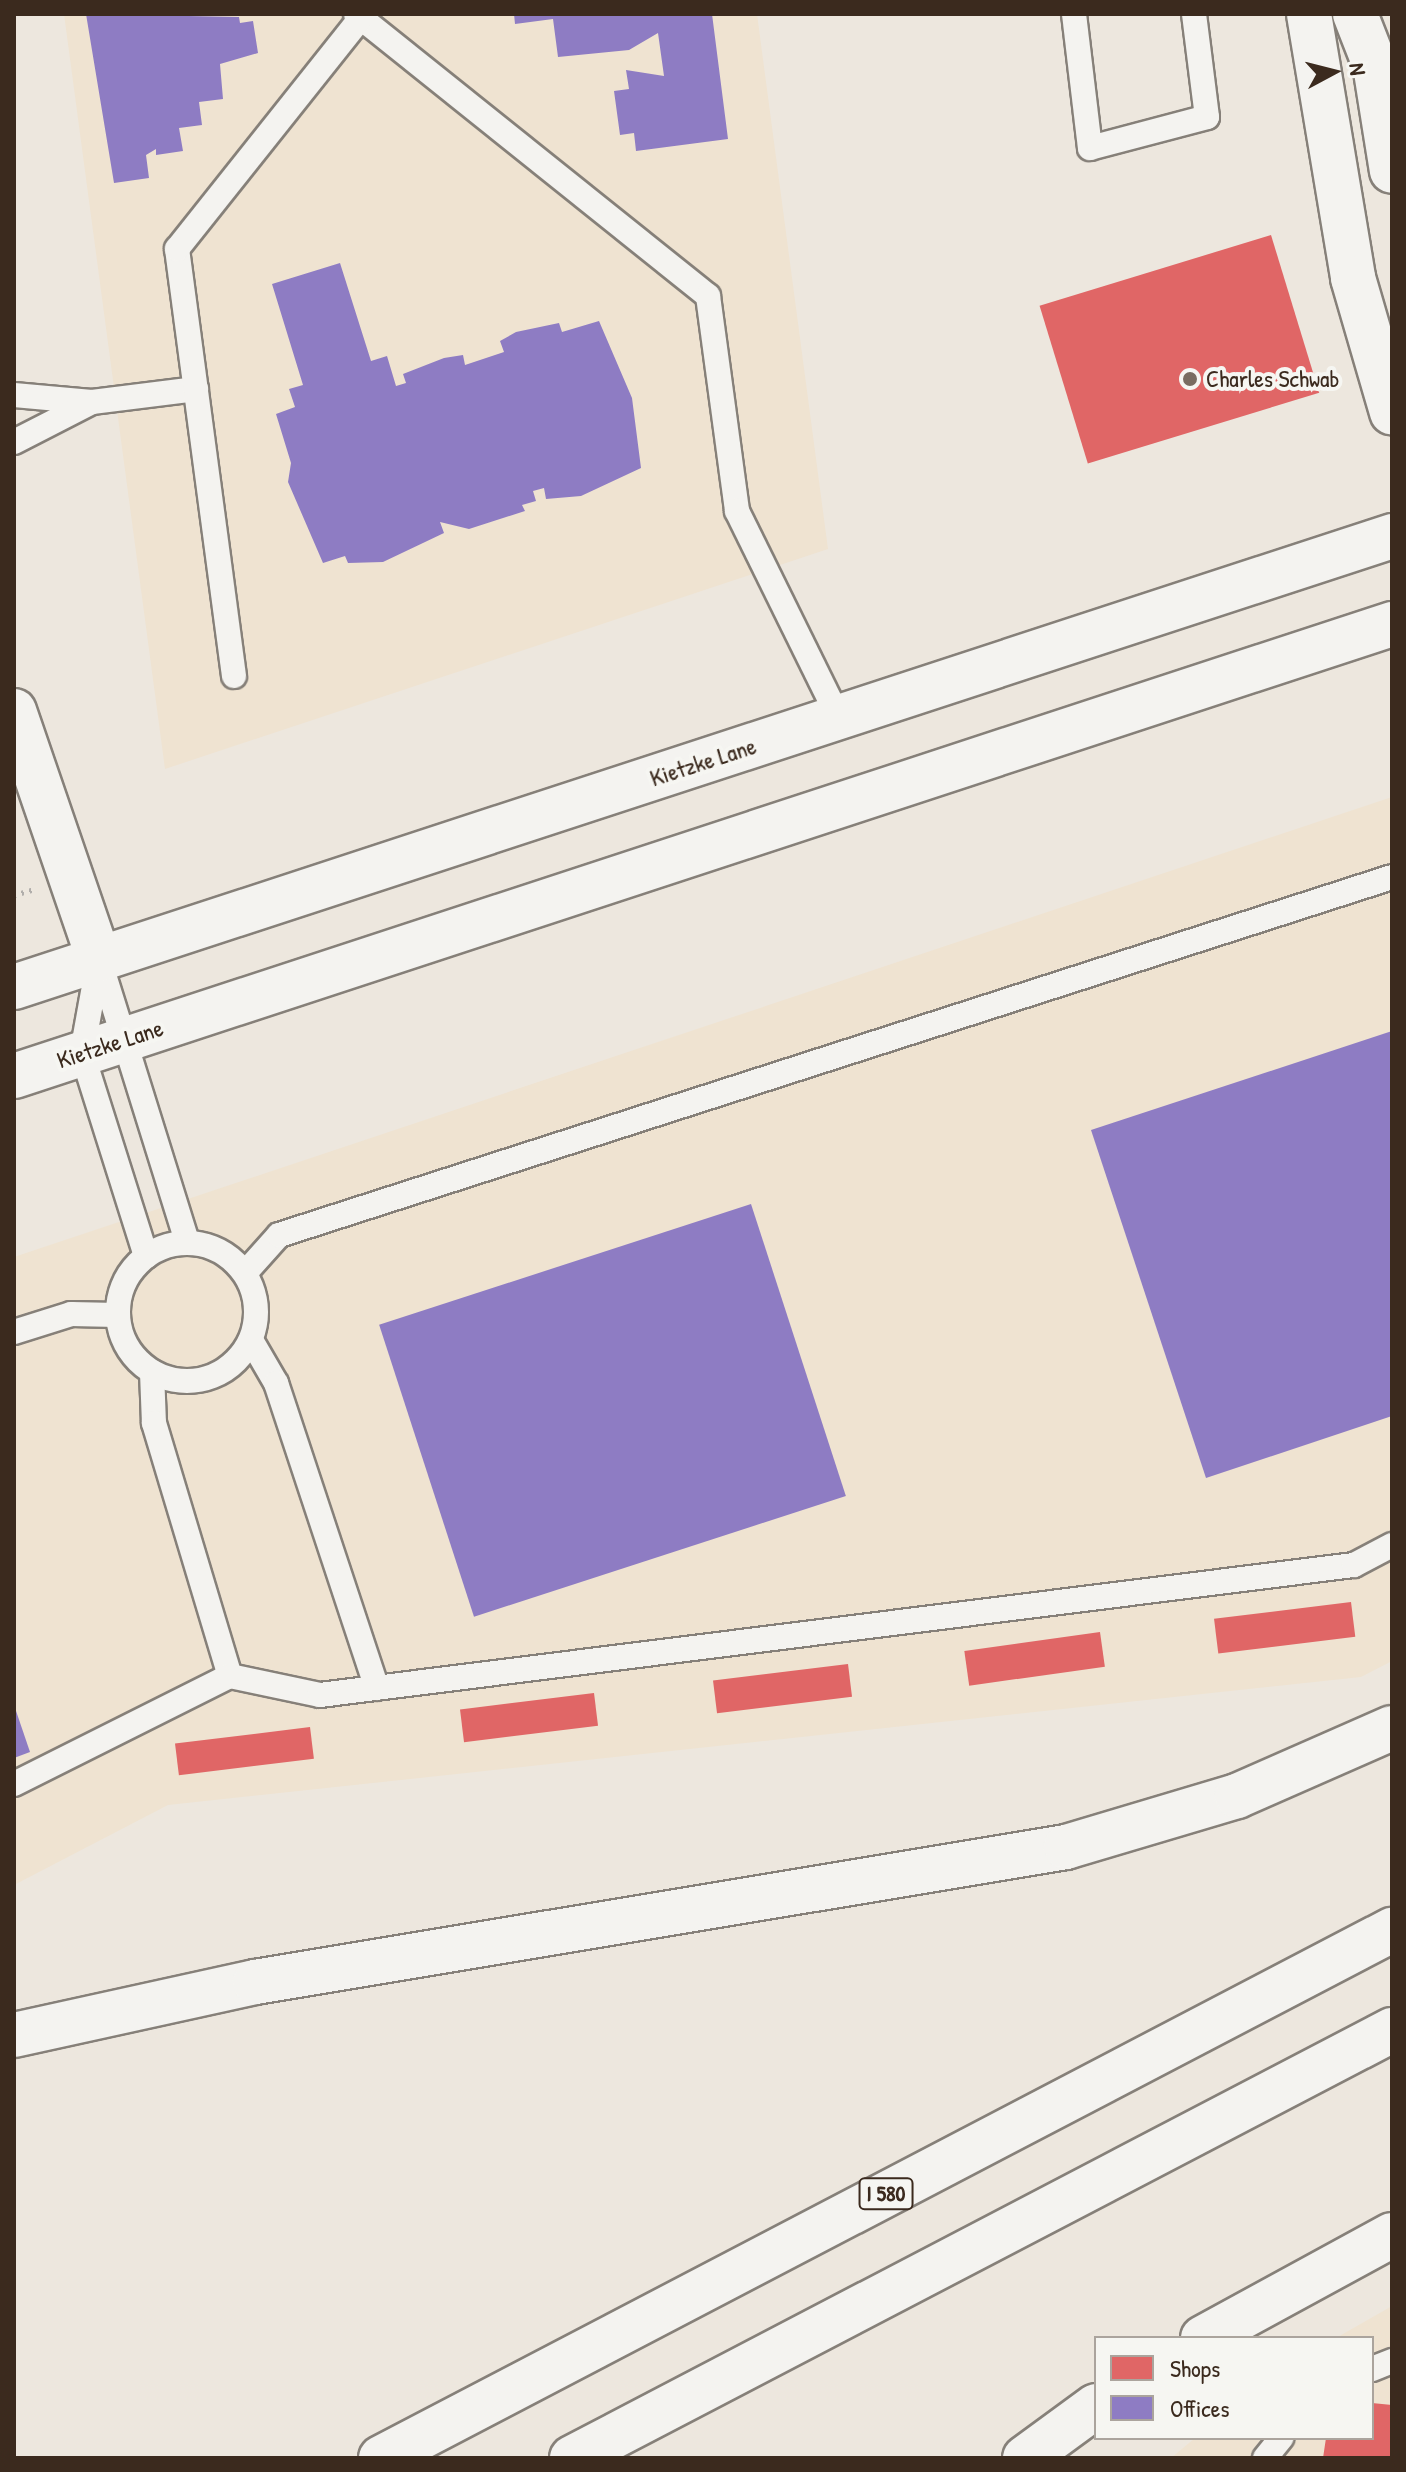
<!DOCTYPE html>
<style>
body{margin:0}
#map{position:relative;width:1406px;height:2472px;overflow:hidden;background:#ede7de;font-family:"Patrick Hand",sans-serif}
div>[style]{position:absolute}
.built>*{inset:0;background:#efe3d1}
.shops>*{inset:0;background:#e06666;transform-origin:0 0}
.offices>*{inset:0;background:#8e7cc3;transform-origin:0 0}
.path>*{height:5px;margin-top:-2.5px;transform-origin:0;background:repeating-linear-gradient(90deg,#b1aeab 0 2px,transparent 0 8px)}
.roads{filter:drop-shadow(2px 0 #868079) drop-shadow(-2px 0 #868079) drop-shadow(0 2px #868079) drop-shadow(0 -2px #868079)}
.lane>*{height:24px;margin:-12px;padding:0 12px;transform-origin:12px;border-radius:12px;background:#f4f3f0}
.lane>.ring{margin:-12px;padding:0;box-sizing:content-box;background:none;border:24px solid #f4f3f0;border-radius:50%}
.street>*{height:44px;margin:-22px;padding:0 22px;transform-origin:22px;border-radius:22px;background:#f4f3f0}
.secondary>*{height:44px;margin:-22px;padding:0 22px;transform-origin:22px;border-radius:22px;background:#f4f3f0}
.highway>*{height:44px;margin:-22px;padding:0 22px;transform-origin:22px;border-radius:22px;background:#f4f3f0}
.dots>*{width:22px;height:22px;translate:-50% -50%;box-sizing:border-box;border:4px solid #f6f6f2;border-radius:50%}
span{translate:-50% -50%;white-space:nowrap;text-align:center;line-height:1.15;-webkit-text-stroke:8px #f6f6f2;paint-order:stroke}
.shield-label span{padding:2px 6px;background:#f6f6f2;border:2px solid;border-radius:6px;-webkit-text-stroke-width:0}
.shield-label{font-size:22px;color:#3b2a1e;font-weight:700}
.poi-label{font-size:24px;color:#3b2a1e}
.left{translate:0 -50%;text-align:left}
.street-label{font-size:24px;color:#3b2a1e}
.frame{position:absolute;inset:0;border:16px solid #3b2a1e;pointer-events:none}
.legend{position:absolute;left:1094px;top:2336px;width:280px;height:104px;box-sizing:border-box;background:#f6f6f2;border:2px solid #aba49d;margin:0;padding:10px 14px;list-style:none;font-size:24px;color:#3b2a1e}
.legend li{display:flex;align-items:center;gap:16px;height:40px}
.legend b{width:40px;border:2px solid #aba49d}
.north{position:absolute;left:1294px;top:32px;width:80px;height:80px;-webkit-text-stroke:6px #f6f6f2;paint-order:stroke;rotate:83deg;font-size:22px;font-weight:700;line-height:32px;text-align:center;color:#3b2a1e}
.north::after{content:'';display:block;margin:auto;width:28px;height:36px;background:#3b2a1e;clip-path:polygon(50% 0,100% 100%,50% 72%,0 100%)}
</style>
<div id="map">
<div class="built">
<i style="clip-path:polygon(64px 14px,757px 14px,828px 549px,165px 769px)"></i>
<i style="clip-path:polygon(1392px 797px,1392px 1661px,1361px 1677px,168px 1805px,14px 1885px,14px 1257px)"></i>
<i style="clip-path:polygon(1392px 2306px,1392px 2458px,1171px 2458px,1195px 2438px,1372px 2438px,1372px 2338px,1336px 2338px)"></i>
</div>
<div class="shops">
<i style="left:1271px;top:235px;width:165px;height:242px;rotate:73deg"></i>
<i style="left:1351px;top:1602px;width:35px;height:138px;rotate:83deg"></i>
<i style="left:1100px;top:1632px;width:35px;height:137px;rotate:82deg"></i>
<i style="left:848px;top:1664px;width:33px;height:136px;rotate:83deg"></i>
<i style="left:594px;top:1693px;width:33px;height:135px;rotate:83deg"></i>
<i style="left:310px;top:1727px;width:32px;height:136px;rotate:83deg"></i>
<i style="clip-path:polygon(1372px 2403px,1392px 2405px,1392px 2458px,1323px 2458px,1326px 2438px,1372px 2438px)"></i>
</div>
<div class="offices">
<i style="clip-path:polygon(86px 14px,239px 17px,240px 23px,253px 21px,258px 53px,220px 64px,223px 99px,199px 102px,202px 125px,179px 128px,183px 151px,156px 155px,156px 149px,146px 155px,149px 178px,114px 183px)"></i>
<i style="clip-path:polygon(514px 14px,712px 14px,728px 139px,636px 151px,634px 133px,620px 135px,614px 91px,629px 89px,626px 70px,664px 76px,658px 33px,629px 50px,558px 57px,553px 19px,515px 24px)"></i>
<i style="clip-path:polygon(340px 263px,371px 361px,387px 356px,396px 386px,406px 383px,403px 374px,444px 358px,463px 355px,465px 365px,504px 352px,500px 341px,516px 332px,559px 323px,562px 332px,599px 321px,632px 398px,641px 468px,581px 496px,546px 499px,544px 488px,533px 491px,536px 501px,522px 505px,525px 511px,469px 529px,440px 522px,444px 533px,383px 562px,348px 563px,345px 556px,323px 563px,288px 482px,291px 463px,276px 414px,295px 407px,289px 389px,303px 385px,272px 284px)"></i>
<i style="clip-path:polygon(1392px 1031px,1392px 1416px,1206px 1478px,1091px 1130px)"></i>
<i style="left:751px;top:1204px;width:307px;height:391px;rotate:72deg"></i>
<i style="clip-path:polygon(14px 1705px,30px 1752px,14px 1758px)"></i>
</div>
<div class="path">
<i style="left:14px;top:895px;width:19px;rotate:-16deg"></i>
</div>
<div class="roads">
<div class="lane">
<i style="left:356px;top:14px;width:451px;rotate:38.7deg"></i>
<i style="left:708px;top:296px;width:217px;rotate:82.3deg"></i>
<i style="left:737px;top:511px;width:231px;rotate:63.8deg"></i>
<i style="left:1074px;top:14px;width:135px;rotate:83.2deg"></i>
<i style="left:1090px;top:148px;width:121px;rotate:-14.8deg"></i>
<i style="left:1207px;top:117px;width:104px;rotate:-97.2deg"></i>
<i style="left:14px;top:395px;width:78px;rotate:5.1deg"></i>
<i style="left:92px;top:402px;width:105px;rotate:-7.1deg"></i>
<i style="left:14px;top:442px;width:88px;rotate:-27.1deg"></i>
<i style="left:234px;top:676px;width:431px;rotate:-97.6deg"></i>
<i style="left:177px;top:249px;width:300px;rotate:-51.5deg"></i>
<i style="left:99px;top:959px;width:96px;rotate:100.3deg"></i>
<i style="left:82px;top:1053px;width:213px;rotate:72.5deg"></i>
<i style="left:100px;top:962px;width:293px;rotate:72.7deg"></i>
<i class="ring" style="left:118px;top:1243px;width:114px;height:114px"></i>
<i style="left:245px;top:1273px;width:51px;rotate:-48.2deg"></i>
<i style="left:279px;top:1235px;width:1169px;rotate:-17.83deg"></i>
<i style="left:14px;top:1332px;width:60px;rotate:-17.5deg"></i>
<i style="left:71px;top:1314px;width:46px;rotate:1.2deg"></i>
<i style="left:251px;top:1340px;width:50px;rotate:59.8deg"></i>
<i style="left:276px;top:1383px;width:321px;rotate:71.7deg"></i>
<i style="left:152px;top:1372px;width:51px;rotate:87.8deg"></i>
<i style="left:154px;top:1423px;width:264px;rotate:73.3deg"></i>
<i style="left:14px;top:1784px;width:241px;rotate:-26.6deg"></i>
<i style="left:230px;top:1676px;width:92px;rotate:11.9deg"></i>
<i style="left:320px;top:1695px;width:1042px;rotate:-7.17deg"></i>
<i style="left:1354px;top:1565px;width:43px;rotate:-27.8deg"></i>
<i style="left:1372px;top:2369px;width:22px;rotate:-22deg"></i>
<i style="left:1265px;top:2458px;width:26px;rotate:-51deg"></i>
</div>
<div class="street">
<i style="left:1309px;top:14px;width:268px;rotate:80.5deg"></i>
<i style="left:1353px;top:278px;width:140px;rotate:73.8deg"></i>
<i style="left:1355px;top:14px;width:55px;rotate:68.6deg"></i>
<i style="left:1375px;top:65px;width:107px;rotate:80.9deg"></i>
<i style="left:14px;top:711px;width:262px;rotate:71.1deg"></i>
</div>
<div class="secondary">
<i style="left:14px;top:987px;width:1450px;rotate:-18.12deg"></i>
<i style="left:14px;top:1076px;width:1450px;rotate:-18.16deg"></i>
<i style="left:14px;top:2035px;width:247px;rotate:-12.4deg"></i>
<i style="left:255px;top:1982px;width:822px;rotate:-9.45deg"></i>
<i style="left:1066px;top:1847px;width:178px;rotate:-16.6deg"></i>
<i style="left:1237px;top:1796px;width:169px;rotate:-23.7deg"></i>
<i style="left:1203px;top:2338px;width:215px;rotate:-28.6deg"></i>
<i style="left:1025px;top:2458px;width:88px;rotate:-36.2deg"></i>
</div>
<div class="highway">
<i style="left:381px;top:2458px;width:1141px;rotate:-27.58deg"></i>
<i style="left:572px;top:2458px;width:925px;rotate:-27.56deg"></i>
</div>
</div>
<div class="dots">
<i style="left:1190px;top:379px;background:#796c61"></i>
</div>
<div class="shield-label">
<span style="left:886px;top:2194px">I 580</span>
</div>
<div class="poi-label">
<span class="left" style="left:1206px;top:379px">Charles Schwab</span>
</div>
<div class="street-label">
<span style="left:703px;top:762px;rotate:-18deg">Kietzke Lane</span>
<span style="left:110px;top:1044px;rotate:-18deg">Kietzke Lane</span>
</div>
<div class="frame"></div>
<ul class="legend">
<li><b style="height:22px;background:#e06666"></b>Shops</li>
<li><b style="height:22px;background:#8e7cc3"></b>Offices</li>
</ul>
<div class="north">N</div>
</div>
